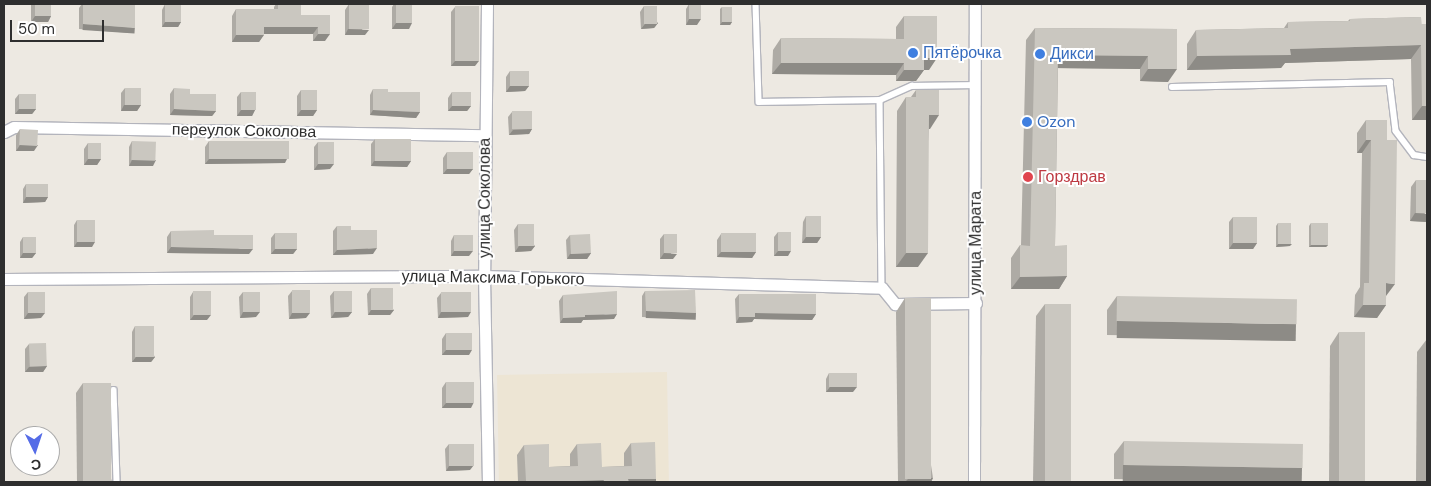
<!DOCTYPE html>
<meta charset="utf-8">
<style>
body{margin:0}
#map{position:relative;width:1431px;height:486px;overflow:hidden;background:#ede9e2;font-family:"DM Sans",sans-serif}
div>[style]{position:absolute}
.education>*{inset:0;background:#ede5d4;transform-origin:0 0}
.roads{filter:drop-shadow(1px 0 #b3b4bc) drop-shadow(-1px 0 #b3b4bc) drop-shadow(0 1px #b3b4bc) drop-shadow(0 -1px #b3b4bc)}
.lane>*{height:5.5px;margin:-2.75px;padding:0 2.75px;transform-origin:2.75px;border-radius:2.75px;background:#fff}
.street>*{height:11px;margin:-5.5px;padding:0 5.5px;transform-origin:5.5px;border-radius:5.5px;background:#fff}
.wall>*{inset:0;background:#aeaba5}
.shaded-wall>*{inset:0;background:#8d8b86;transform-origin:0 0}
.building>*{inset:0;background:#cac7c0;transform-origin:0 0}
.dots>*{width:14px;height:14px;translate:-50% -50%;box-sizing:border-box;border:2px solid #fff;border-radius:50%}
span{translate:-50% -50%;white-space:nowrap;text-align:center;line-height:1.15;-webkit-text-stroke:4px #fff;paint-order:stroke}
.shop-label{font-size:16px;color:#366cbe}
.left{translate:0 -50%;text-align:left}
.street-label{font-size:16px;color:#2e2e2e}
.health-label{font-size:16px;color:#be3a42}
.frame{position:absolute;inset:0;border:5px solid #2e2e2e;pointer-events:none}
.north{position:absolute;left:10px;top:426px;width:50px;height:50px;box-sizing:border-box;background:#fff;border:1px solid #ababab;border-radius:50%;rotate:176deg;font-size:14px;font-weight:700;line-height:20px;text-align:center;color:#2e2e2e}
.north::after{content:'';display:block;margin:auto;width:18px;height:22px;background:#556ce7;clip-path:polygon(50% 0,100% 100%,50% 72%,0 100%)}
.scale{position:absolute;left:10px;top:20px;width:94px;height:22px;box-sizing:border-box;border:2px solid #2e2e2e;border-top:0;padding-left:6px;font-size:15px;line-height:18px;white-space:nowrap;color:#2e2e2e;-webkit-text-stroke:4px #fff;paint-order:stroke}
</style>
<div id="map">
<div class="education">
<i style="left:667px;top:372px;width:110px;height:170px;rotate:89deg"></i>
</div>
<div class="roads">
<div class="lane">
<i style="left:756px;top:4px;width:98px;rotate:88.2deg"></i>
<i style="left:759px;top:102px;width:121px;rotate:-0.9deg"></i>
<i style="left:880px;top:100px;width:188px;rotate:89.4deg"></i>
<i style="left:1172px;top:87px;width:218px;rotate:-1.3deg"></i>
<i style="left:1390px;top:82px;width:49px;rotate:83deg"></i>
<i style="left:1396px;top:131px;width:30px;rotate:53deg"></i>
<i style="left:1414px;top:155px;width:13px;rotate:9deg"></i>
<i style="left:880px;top:100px;width:35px;rotate:-24deg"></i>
<i style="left:912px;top:86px;width:64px;rotate:-0.9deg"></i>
<i style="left:114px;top:390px;width:92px;rotate:88.1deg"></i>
</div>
<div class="street">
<i style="left:487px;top:4px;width:272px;rotate:90.6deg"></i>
<i style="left:484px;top:276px;width:206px;rotate:88.9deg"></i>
<i style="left:4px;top:132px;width:11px;rotate:-27deg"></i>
<i style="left:14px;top:127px;width:471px;rotate:1deg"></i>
<i style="left:4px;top:279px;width:480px;rotate:-0.4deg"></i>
<i style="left:484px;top:276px;width:398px;rotate:1.7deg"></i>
<i style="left:882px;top:288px;width:21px;rotate:51deg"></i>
<i style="left:895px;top:304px;width:81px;rotate:-0.7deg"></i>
<i style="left:974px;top:482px;width:478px;rotate:-89.9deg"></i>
</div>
</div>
<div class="wall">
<i style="clip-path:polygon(31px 4px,51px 4px,51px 16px,48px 22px,31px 22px)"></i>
<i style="clip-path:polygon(82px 4px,135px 4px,131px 33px,79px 29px,79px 8px)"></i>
<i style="clip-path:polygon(165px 4px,181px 22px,178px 27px,162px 27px,162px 10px)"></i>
<i style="clip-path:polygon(276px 4px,301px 4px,301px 15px,330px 15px,325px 41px,313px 41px,313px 34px,264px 34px,259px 42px,232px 42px,232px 16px,236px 9px,274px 9px,274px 7px)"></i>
<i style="clip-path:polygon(349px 4px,365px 35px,345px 35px,345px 10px)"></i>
<i style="clip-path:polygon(394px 4px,412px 4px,409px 29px,392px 29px,392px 7px)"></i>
<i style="clip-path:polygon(689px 4px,697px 25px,686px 25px,686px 9px)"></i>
<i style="clip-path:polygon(644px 6px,658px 23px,654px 28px,641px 29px,640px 12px)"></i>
<i style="clip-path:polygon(455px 7px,475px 66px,451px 66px,451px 12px)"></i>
<i style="clip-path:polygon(722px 7px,732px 22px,730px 25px,720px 25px,720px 9px)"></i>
<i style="clip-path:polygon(904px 16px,929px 70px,924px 70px,916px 81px,896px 81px,896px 75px,772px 74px,773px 50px,781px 38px,896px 39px,896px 27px)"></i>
<i style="clip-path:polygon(1421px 17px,1427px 120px,1412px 120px,1411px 59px,1285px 63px,1281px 68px,1187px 70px,1187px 44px,1196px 30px,1284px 28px,1288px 22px,1348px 21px,1350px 19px)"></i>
<i style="clip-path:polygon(1035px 28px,1177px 29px,1168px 82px,1140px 81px,1140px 69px,1058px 68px,1055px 246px,1067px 276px,1059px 289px,1011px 289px,1011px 258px,1020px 245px,1021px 245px,1026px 40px)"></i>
<i style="clip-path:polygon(510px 71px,529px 86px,525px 91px,506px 92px,506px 77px)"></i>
<i style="clip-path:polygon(125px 88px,141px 105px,137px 111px,121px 111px,121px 93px)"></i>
<i style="clip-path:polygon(174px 88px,190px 94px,216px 111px,212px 116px,170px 115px,170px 94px)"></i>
<i style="clip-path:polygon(373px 89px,388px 92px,420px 112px,416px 118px,370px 115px,370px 95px)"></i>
<i style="clip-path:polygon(301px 90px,317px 110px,313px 116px,297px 116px,297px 96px)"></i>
<i style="clip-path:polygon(916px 90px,930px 129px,929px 129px,918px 267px,896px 267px,897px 111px,906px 97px,911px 97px)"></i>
<i style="clip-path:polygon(241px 92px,255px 110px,252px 116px,237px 116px,237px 97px)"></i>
<i style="clip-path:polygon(452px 92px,471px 106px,467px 111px,448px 111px,448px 98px)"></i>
<i style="clip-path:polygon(19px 94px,36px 109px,32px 114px,15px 114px,15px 99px)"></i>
<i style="clip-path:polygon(512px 112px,532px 129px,529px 134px,509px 135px,508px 117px)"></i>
<i style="clip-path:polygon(1366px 120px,1387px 120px,1386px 305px,1377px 318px,1354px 317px,1355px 295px,1360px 287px,1362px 153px,1357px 153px,1357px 133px)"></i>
<i style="clip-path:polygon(20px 129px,34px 151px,16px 151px,16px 135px)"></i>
<i style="clip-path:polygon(375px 139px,411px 161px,407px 167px,371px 166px,371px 144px)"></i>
<i style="clip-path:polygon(132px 141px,153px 166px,129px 166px,129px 147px)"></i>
<i style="clip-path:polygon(209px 141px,285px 163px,205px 164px,205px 147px)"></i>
<i style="clip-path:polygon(318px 142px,330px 169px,314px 170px,314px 147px)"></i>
<i style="clip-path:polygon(88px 143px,101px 159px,97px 165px,84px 165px,84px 149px)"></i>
<i style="clip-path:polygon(447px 152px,473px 169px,469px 174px,443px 174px,443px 158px)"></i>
<i style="clip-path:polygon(1416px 180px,1427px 222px,1410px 221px,1411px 187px)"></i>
<i style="clip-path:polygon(26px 184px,48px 197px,45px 202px,23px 203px,23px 189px)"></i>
<i style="clip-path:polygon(806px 216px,821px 237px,817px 243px,802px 243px,803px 222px)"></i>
<i style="clip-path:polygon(1233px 217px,1257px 243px,1253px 249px,1229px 249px,1229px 222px)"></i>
<i style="clip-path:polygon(77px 220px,92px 247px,74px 247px,74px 225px)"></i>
<i style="clip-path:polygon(1278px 223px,1290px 246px,1276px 247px,1276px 226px)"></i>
<i style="clip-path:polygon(1311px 223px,1328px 245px,1326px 247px,1309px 247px,1309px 226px)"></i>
<i style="clip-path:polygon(518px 224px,535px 246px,531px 251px,515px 252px,514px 230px)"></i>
<i style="clip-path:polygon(337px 226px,351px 230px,373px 254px,333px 255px,333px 231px)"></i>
<i style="clip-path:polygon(171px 231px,214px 235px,249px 254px,167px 253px,167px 237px)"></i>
<i style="clip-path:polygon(778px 232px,788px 256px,774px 256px,774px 237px)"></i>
<i style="clip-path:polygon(275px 233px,297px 249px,293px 254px,271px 254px,271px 238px)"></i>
<i style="clip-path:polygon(664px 234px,673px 259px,660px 259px,660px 239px)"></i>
<i style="clip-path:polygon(721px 234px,756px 252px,752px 258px,717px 257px,717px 240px)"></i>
<i style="clip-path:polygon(454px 235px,469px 256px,451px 256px,451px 241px)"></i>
<i style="clip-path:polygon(570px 235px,591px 253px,587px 259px,567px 259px,566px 240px)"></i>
<i style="clip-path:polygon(23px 237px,36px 253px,32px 258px,20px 258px,20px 242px)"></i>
<i style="clip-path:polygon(371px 288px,394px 310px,390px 315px,368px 315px,367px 294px)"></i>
<i style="clip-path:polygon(292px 291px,306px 318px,289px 319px,288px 296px)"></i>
<i style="clip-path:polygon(334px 291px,352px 312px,348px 317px,331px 318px,330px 296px)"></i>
<i style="clip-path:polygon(645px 291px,696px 313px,692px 319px,642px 317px,642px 296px)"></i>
<i style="clip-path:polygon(28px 292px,41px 318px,24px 319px,24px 297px)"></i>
<i style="clip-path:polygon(193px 292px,207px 320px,190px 320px,190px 297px)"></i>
<i style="clip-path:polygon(243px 292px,256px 317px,240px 318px,239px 297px)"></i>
<i style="clip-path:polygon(441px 293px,468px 317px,438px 318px,437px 298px)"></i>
<i style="clip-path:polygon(739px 294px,816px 314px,812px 320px,754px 319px,752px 322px,736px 323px,735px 299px)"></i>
<i style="clip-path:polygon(563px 295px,614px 319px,583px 320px,581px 323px,560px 323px,559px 301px)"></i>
<i style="clip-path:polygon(1117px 296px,1286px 338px,1107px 335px,1107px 310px)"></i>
<i style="clip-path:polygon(905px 298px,933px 478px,931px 482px,898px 482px,896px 312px)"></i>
<i style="clip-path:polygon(1045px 304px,1068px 482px,1033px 482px,1036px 316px)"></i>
<i style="clip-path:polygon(135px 326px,155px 357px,151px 362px,132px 362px,132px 332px)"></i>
<i style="clip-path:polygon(1339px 332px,1364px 482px,1329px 482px,1330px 346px)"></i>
<i style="clip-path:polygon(446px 333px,469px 355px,442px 355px,442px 339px)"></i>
<i style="clip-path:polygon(1427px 339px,1427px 482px,1416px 482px,1417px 352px)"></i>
<i style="clip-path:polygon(29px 344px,47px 366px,43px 372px,25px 372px,25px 349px)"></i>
<i style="clip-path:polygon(829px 373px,853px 392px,826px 392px,826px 379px)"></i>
<i style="clip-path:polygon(446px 382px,471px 408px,442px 408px,442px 388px)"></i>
<i style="clip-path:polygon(83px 383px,112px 482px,77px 482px,76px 393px)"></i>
<i style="clip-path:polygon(1124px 441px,1302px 468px,1293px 482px,1114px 479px,1114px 454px)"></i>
<i style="clip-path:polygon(631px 443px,653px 482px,518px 482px,517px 455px,524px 445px,549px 467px,570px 466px,570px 454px,577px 444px,602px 467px,624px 466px,624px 453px)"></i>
<i style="clip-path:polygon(449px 444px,470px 470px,446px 471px,445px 449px)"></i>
</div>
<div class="shaded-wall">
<i style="clip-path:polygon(35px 16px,51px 16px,48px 22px,31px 22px)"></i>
<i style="clip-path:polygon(689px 19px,701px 19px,697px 25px,686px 25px)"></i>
<i style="clip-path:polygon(165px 22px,181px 22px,178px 27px,162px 27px)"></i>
<i style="clip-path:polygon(722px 22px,732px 22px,730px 25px,720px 25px)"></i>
<i style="clip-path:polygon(396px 23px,412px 23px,409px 29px,392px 29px)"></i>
<i style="clip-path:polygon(658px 23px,654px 28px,641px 29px,645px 24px)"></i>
<i style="left:83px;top:24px;width:52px;height:6px;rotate:4deg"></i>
<i style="clip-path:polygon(264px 27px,318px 27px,313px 34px,259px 34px)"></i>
<i style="clip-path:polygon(348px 29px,369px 30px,365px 35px,345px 35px)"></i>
<i style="clip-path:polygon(318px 34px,330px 34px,325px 41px,313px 41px)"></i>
<i style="clip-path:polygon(236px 35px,264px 35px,259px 42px,232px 42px)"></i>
<i style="clip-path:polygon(1421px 45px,1411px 59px,1285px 63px,1281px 68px,1187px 70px,1197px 56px,1290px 49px)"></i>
<i style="clip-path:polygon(1058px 55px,1148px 56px,1140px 69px,1049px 68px)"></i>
<i style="clip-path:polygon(924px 58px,937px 58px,929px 70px,924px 70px,916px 81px,896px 81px,904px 70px)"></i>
<i style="clip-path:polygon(455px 61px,479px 61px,475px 66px,451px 66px)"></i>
<i style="clip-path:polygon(781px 63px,904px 63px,896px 75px,772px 74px)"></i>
<i style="clip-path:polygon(1148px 69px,1177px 69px,1168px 82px,1140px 81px)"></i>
<i style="clip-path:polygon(510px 86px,529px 86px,525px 91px,506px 92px)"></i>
<i style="clip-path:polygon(124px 105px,141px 105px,137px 111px,121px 111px)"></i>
<i style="clip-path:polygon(452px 106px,471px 106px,467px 111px,448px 111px)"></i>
<i style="clip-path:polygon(1422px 106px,1427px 106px,1427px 120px,1412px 120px)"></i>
<i style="clip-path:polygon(19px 109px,36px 109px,32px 114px,15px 114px)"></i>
<i style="clip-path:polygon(174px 109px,216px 111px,212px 116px,170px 115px)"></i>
<i style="clip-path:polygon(241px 110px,255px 110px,252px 116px,237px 116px)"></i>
<i style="clip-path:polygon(301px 110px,317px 110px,313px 116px,297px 116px)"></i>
<i style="clip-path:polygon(373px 110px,420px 112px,416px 118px,370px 115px)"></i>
<i style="clip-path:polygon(929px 115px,939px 115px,930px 129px,919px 129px)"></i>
<i style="clip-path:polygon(532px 129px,529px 134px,509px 135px,513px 130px)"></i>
<i style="clip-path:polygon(1366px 140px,1371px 140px,1362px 153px,1357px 153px)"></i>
<i style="clip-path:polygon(20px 145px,38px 145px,34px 151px,16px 151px)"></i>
<i style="clip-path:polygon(288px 157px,285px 163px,205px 164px,209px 159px)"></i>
<i style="clip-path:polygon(88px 159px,101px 159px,97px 165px,84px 165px)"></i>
<i style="clip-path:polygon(132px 160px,156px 160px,153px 166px,129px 166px)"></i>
<i style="clip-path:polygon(374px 161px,411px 161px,407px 167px,371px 166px)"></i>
<i style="clip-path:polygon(318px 164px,334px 164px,330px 169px,314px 170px)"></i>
<i style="clip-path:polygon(447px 169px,473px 169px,469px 174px,443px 174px)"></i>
<i style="clip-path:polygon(26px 197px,48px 197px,45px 202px,23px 203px)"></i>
<i style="clip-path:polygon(1415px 213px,1427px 214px,1427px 222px,1410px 221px)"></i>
<i style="clip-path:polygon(806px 237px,821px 237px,817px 243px,802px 243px)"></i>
<i style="clip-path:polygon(77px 242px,95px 242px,92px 247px,74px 247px)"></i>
<i style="clip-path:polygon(1233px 243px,1257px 243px,1253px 249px,1229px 249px)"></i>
<i style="clip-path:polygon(1278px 244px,1292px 244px,1290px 246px,1276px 247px)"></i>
<i style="clip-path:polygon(1311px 245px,1328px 245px,1326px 247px,1309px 247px)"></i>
<i style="clip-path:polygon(519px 246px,535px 246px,531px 251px,515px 252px)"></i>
<i style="clip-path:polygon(171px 247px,253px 249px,249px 254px,167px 253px)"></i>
<i style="clip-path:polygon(377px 248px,373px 254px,333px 255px,337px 250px)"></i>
<i style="clip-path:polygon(275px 249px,297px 249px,293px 254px,271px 254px)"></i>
<i style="clip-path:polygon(454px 251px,473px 251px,469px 256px,451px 256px)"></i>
<i style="clip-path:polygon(778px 251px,791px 251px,788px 256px,774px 256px)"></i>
<i style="clip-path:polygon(721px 252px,756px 252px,752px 258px,717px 257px)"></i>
<i style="clip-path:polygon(23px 253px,36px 253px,32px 258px,20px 258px)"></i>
<i style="clip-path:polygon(591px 253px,587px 259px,567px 259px,570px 254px)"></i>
<i style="clip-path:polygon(664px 253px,677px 254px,673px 259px,660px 259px)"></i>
<i style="clip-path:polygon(906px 253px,928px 253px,918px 267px,896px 267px)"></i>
<i style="clip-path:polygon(1067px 276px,1059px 289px,1011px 289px,1020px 277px)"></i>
<i style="clip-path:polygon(1386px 283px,1395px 284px,1386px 296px)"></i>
<i style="clip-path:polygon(1363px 305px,1386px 305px,1377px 318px,1354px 317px)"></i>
<i style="clip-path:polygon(371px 310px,394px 310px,390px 315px,368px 315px)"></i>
<i style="left:646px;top:311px;width:50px;height:7px;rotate:2deg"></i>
<i style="clip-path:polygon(243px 312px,260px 312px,256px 317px,240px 318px)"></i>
<i style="clip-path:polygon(335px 312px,352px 312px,348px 317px,331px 318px)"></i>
<i style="clip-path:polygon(441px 312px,471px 312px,468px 317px,438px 318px)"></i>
<i style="clip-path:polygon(28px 313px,45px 313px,41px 318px,24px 319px)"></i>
<i style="clip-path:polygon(292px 313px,310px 313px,306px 318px,289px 319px)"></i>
<i style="clip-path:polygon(755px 313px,816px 314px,812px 320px,754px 319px,752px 322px,736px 323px,739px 317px)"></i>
<i style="clip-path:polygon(617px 314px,614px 319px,583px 320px,581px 323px,560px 323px,563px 318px,585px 315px)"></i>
<i style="clip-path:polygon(194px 315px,211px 315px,207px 320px,190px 320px)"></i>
<i style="left:1117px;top:321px;width:179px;height:17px;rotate:1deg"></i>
<i style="clip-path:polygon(446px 350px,472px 350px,469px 355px,442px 355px)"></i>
<i style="clip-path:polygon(136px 357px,155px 357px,151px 362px,132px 362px)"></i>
<i style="clip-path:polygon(47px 366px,43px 372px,25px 372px,29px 367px)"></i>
<i style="clip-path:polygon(830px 387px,857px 387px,853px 392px,826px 392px)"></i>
<i style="clip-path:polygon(474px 402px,471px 408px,442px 408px,446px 403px)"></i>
<i style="clip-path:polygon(474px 465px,470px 470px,446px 471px,449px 466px)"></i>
<i style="left:1123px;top:465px;width:179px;height:17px;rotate:1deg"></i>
<i style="clip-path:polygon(933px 478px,931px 482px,905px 482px,908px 479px)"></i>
<i style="left:628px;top:479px;width:28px;height:3px"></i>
<i style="clip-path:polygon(604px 480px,602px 482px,574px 482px,575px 481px)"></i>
<i style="left:526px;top:481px;width:25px;height:1px"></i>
</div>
<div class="building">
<i style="left:35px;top:4px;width:16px;height:12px"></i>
<i style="clip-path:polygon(83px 4px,135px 4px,135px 28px,83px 24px)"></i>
<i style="left:165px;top:4px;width:16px;height:18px"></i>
<i style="clip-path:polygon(278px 4px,301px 4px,301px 15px,330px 15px,330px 34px,318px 34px,318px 27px,264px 27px,264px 35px,236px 35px,236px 9px,278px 9px)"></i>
<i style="left:349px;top:4px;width:20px;height:25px"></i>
<i style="left:396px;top:4px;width:16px;height:19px"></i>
<i style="left:689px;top:4px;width:12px;height:15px"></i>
<i style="left:479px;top:6px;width:55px;height:24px;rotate:90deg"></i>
<i style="left:644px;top:6px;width:13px;height:18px"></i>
<i style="left:722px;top:7px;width:10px;height:15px"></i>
<i style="clip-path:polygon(904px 16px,937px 16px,937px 58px,924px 58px,924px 70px,904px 70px,904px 63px,781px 63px,781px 38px,904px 39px)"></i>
<i style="clip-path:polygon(1421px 17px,1421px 24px,1427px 24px,1427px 106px,1422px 106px,1421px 45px,1290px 49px,1291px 55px,1197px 56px,1196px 30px,1288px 28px,1288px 22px,1350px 21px,1350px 19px)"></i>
<i style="clip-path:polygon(1035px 28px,1177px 29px,1177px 69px,1148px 69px,1148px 56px,1058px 55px,1055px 246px,1067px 245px,1067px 276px,1020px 277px,1020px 245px,1030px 246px)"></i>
<i style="left:510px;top:71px;width:19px;height:15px"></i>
<i style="left:125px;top:88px;width:16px;height:17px"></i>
<i style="clip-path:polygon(174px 88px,190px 89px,190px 94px,216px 94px,216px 111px,174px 109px)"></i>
<i style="clip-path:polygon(373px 89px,388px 89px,388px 92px,420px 92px,420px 112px,373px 110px)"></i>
<i style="left:301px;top:90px;width:16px;height:20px"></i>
<i style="clip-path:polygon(916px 90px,939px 90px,939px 115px,929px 115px,928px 253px,906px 253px,906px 97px,916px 97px)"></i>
<i style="left:241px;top:92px;width:15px;height:18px"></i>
<i style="left:452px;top:92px;width:19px;height:14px"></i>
<i style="left:19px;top:94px;width:17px;height:15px"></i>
<i style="left:532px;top:111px;width:18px;height:20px;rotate:90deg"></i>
<i style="clip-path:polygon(1366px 120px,1387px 120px,1387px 140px,1397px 140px,1395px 284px,1386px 283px,1386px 305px,1363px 305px,1364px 283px,1369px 283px,1371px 140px,1366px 140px)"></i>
<i style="left:20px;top:129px;width:18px;height:16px;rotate:3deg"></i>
<i style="left:375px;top:139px;width:36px;height:22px"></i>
<i style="left:132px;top:141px;width:24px;height:19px;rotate:2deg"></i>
<i style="left:209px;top:141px;width:80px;height:18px"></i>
<i style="left:318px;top:142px;width:16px;height:22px"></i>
<i style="left:88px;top:143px;width:13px;height:16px"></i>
<i style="left:447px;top:152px;width:26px;height:17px"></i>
<i style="left:1416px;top:180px;width:11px;height:33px"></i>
<i style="left:26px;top:184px;width:22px;height:13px"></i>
<i style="left:806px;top:216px;width:15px;height:21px"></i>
<i style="left:1233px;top:217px;width:24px;height:26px"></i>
<i style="left:77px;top:220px;width:18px;height:22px"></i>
<i style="left:1278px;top:223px;width:13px;height:21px"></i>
<i style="left:1311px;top:223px;width:17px;height:22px"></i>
<i style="left:518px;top:224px;width:16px;height:22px"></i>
<i style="clip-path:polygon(337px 226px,351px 226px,351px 230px,377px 230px,377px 248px,337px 250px)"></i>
<i style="clip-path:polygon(214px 230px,214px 235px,253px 235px,253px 249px,171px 247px,171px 231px)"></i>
<i style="left:778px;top:232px;width:13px;height:19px"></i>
<i style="left:275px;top:233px;width:22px;height:16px"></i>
<i style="left:756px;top:233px;width:19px;height:35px;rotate:90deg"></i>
<i style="left:590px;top:234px;width:19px;height:20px;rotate:87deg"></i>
<i style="left:664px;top:234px;width:13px;height:19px"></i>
<i style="left:454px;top:235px;width:19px;height:16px"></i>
<i style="left:23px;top:237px;width:13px;height:16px"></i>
<i style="left:371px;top:288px;width:22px;height:22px"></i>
<i style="left:310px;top:290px;width:23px;height:18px;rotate:90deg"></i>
<i style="clip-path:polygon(695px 290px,696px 313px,646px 311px,645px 291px)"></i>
<i style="left:211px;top:291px;width:24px;height:18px;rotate:90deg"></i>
<i style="left:334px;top:291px;width:18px;height:21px"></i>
<i style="clip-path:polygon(617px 291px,617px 314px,585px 315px,585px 317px,563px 318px,563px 295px)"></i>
<i style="left:28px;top:292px;width:17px;height:21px"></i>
<i style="left:243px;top:292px;width:17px;height:20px"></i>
<i style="left:471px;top:292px;width:20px;height:30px;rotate:90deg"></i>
<i style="clip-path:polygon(739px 294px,816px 294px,816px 314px,755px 313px,755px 317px,739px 317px)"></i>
<i style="left:1117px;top:296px;width:180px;height:25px;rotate:1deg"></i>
<i style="left:905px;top:298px;width:26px;height:181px"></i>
<i style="left:1045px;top:304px;width:26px;height:178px"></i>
<i style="left:135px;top:326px;width:19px;height:31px"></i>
<i style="left:1339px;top:332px;width:26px;height:150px"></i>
<i style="left:446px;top:333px;width:26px;height:17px"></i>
<i style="clip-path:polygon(1427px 339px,1427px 482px,1426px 482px)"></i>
<i style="left:46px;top:343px;width:23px;height:17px;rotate:88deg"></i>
<i style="left:829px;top:373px;width:28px;height:14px"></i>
<i style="left:446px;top:382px;width:28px;height:21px"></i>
<i style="left:83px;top:383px;width:28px;height:99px"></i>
<i style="left:1124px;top:441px;width:179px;height:24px;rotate:1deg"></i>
<i style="clip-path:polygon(655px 442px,656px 479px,628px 479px,629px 482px,604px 482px,604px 480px,575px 481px,575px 482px,551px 482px,551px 481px,526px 481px,524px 445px,549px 444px,549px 467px,578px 466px,577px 444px,601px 443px,602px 467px,632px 466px,631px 443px)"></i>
<i style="left:449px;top:444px;width:25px;height:22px"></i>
</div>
<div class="dots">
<i style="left:913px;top:53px;background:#3f7fe0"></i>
<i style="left:1040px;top:54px;background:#3f7fe0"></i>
<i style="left:1027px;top:122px;background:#3f7fe0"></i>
<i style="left:1028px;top:177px;background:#e0444e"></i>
</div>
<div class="shop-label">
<span class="left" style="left:923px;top:53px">Пятёрочка</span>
<span class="left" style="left:1050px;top:54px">Дикси</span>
<span class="left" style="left:1037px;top:122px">Ozon</span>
</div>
<div class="street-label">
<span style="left:244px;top:131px;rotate:1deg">переулок Соколова</span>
<span style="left:485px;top:198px;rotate:-90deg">улица Соколова</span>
<span style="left:976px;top:243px;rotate:-90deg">улица Марата</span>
<span style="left:493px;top:278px;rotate:1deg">улица Максима Горького</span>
</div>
<div class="health-label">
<span class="left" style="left:1038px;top:177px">Горздрав</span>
</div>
<div class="frame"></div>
<div class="north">С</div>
<div class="scale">50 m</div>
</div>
